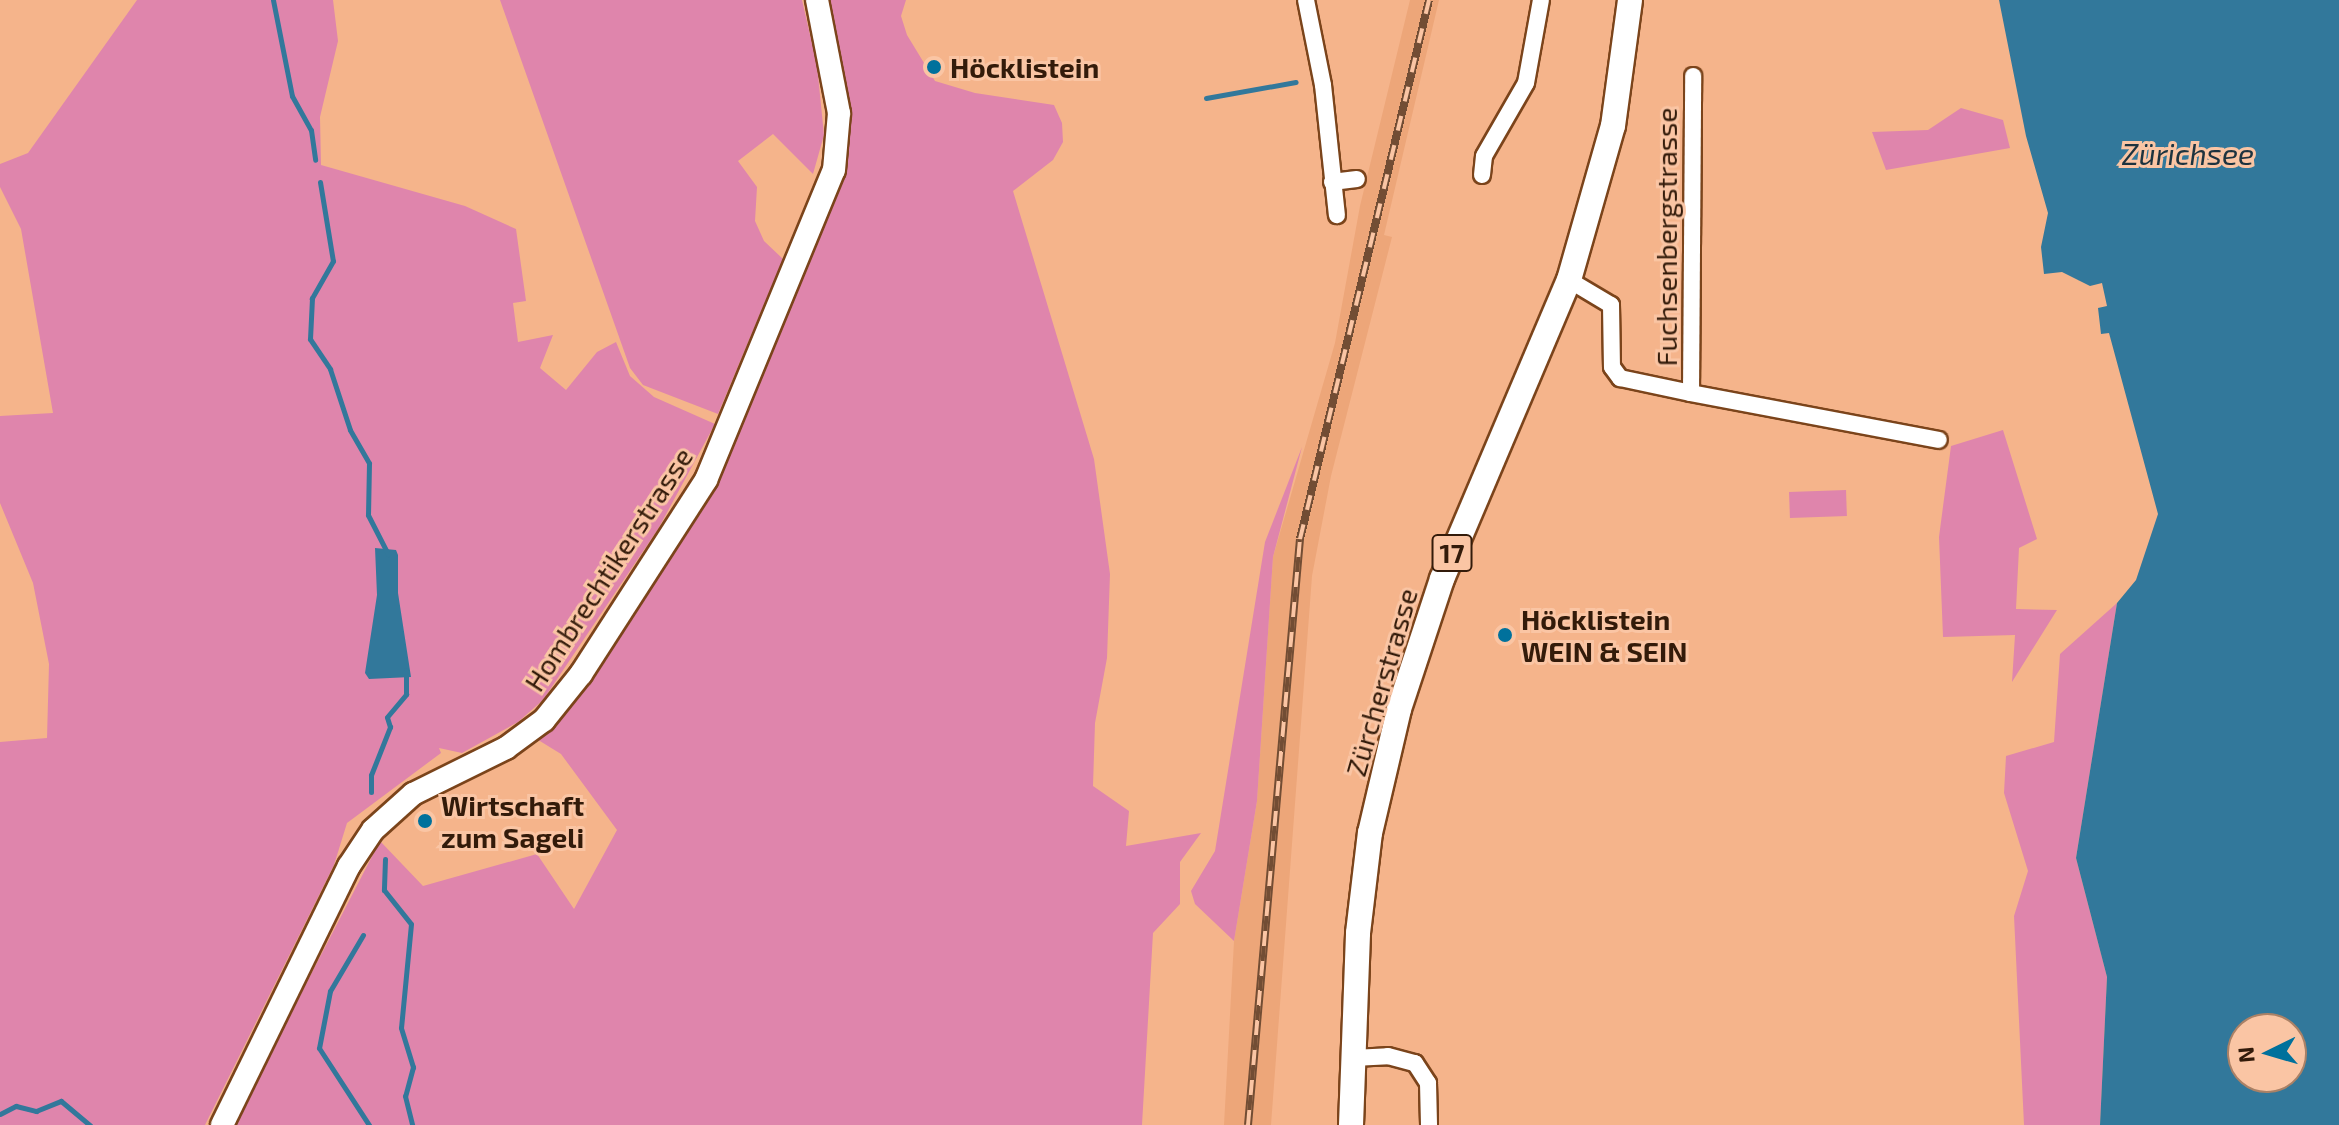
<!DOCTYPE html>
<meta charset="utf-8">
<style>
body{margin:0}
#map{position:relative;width:2339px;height:1125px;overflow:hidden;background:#f5b48b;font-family:"Exo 2",sans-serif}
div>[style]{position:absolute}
.built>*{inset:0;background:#eda679}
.green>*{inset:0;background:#df85ac;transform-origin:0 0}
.water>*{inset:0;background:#32789b}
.stream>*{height:5px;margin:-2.5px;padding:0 2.5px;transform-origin:2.5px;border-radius:2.5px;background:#32789b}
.roads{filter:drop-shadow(2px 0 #7b441b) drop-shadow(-2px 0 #7b441b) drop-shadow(0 2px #7b441b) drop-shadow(0 -2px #7b441b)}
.street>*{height:16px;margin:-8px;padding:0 8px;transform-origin:8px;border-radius:8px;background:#fff}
.secondary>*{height:22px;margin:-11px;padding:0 11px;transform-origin:11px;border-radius:11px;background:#fff}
.primary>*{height:24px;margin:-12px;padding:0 12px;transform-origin:12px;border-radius:12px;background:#fff}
.rail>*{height:8px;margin-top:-4px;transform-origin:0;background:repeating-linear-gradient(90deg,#fac5a4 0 15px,#724d34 0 30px);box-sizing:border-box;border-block:2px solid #724d34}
.dots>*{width:22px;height:22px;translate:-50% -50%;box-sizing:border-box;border:4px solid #fac5a4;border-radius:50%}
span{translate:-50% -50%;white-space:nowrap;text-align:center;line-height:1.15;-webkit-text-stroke:6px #fac5a4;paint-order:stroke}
.shield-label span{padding:2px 6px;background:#fac5a4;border:2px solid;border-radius:6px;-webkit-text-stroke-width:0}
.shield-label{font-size:26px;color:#331b0a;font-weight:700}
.poi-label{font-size:28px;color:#331b0a;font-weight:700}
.left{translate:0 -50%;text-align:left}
.street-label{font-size:28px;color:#331b0a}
.water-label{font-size:30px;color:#1d333f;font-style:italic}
.north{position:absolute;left:2227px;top:1013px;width:80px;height:80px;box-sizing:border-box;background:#fac5a4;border:2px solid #aa8166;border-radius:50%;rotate:265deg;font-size:22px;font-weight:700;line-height:32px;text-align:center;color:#331b0a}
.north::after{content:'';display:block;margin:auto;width:28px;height:36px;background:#00719c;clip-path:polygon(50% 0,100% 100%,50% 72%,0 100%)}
</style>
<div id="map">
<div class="built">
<i style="clip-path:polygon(1410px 0,1439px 0,1384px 235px,1392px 237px,1331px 476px,1312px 576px,1271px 1125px,1224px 1125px,1234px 941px,1257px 801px,1273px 557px,1335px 343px,1360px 206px)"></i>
</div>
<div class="green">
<i style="clip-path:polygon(137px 0,333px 0,338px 41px,320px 117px,321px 165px,465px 206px,516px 229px,526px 301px,513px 303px,518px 342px,553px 335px,540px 368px,566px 390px,597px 352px,616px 342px,630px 376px,654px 397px,715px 424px,658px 529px,543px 700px,518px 722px,462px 753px,439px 748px,441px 753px,347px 823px,334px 865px,205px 1125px,0 1125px,0 742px,47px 738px,49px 664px,33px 583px,0 503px,0 416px,53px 413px,21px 229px,0 187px,0 164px,28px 153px)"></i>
<i style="clip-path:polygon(500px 0,802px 0,817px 65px,824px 135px,813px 174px,773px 134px,738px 161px,757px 187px,755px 221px,764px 241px,783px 259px,718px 414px,643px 385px,630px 368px)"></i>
<i style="clip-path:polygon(823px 0,906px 0,901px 16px,907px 35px,935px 81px,975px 93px,1054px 105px,1062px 123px,1063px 142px,1053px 160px,1013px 191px,1094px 459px,1110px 574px,1107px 658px,1095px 723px,1093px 786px,1129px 811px,1126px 846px,1201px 833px,1180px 862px,1180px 904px,1153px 933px,1142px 1125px,233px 1125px,380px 841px,423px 886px,537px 854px,574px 909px,617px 830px,561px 754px,535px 738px,644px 589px,839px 176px)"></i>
<i style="clip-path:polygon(1961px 108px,2003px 120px,2010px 148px,1886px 170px,1872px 132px,1928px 130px)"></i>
<i style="clip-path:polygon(2003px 430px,2037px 539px,2019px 548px,2016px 609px,2057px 610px,2012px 682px,2015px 635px,1943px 637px,1939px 537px,1951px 446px)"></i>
<i style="clip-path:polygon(1302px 447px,1273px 557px,1257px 801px,1234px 941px,1195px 904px,1191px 891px,1215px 851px,1265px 542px)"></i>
<i style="left:1846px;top:490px;width:26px;height:57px;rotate:88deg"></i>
<i style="clip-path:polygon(2117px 603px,2076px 858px,2107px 977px,2100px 1125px,2024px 1125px,2014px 916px,2028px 871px,2004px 793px,2006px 756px,2054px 742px,2060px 654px)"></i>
</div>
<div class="water">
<i style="clip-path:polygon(evenodd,1999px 0,2339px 0,2339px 1125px,2100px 1125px,2107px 977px,2076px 858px,2117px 603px,2136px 580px,2158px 514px,2109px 333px,2101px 334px,2098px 308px,2107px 306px,2102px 283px,2090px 286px,2062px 272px,2044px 274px,2041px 247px,2048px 213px,2026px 136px,1999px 0,2291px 1029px,2291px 1077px,2243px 1077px,2243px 1029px,2291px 1029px)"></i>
<i style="clip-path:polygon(375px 548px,396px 550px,398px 555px,398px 593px,411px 677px,369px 679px,365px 673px,377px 595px)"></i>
</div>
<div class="stream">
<i style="left:273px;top:0;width:98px;rotate:78.8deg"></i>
<i style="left:292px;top:96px;width:39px;rotate:61deg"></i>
<i style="left:311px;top:130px;width:30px;rotate:82deg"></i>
<i style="left:1206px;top:98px;width:91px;rotate:-10.1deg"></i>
<i style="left:320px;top:182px;width:80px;rotate:80.7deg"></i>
<i style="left:333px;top:261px;width:43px;rotate:119.6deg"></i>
<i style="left:312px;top:298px;width:41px;rotate:92.8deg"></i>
<i style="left:310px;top:339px;width:36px;rotate:56deg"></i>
<i style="left:330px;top:369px;width:64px;rotate:71.8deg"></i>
<i style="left:350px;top:430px;width:38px;rotate:60deg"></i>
<i style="left:369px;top:463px;width:52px;rotate:91.1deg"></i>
<i style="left:368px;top:515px;width:44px;rotate:62.9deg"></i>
<i style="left:371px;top:792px;width:17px;rotate:-90deg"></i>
<i style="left:371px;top:775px;width:52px;rotate:-68.4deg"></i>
<i style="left:390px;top:727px;width:10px;rotate:-107deg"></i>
<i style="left:387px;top:717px;width:30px;rotate:-50deg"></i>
<i style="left:406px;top:694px;width:24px;rotate:-90deg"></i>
<i style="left:385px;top:859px;width:31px;rotate:92deg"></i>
<i style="left:384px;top:890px;width:43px;rotate:51.5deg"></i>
<i style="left:411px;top:924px;width:104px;rotate:95.5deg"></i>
<i style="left:401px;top:1028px;width:41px;rotate:72.9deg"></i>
<i style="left:413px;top:1067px;width:30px;rotate:105deg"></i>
<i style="left:405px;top:1096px;width:30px;rotate:76deg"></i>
<i style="left:363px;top:935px;width:65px;rotate:120.5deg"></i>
<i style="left:330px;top:991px;width:58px;rotate:100.9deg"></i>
<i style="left:319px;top:1048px;width:92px;rotate:57deg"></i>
<i style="left:0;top:1114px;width:18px;rotate:-27deg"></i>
<i style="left:16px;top:1106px;width:21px;rotate:14deg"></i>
<i style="left:36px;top:1111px;width:27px;rotate:-22deg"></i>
<i style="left:61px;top:1101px;width:38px;rotate:40deg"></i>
</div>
<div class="roads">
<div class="street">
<i style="left:1306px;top:0;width:87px;rotate:78.7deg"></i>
<i style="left:1323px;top:85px;width:131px;rotate:83.9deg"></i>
<i style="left:1482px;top:175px;width:19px;rotate:-84deg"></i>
<i style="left:1484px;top:156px;width:84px;rotate:-60.1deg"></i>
<i style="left:1526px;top:83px;width:84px;rotate:-79.8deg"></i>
<i style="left:1332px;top:182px;width:25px;rotate:-7deg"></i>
<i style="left:1569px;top:280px;width:49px;rotate:30.8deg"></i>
<i style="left:1611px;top:305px;width:62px;rotate:89.1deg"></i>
<i style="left:1612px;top:367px;width:14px;rotate:54deg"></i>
<i style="left:1620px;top:378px;width:73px;rotate:11.9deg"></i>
<i style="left:1691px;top:393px;width:317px;rotate:-89.6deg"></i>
<i style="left:1691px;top:393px;width:252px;rotate:10.7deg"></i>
<i style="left:1353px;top:1058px;width:35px;rotate:-3deg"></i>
<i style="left:1388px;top:1056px;width:28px;rotate:15deg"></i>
<i style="left:1415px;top:1063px;width:24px;rotate:57deg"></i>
<i style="left:1428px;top:1083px;width:42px;rotate:88.6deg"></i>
</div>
<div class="secondary">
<i style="left:222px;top:1125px;width:288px;rotate:-63.9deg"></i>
<i style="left:349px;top:866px;width:43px;rotate:-56.3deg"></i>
<i style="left:373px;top:830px;width:54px;rotate:-42deg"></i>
<i style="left:413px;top:794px;width:104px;rotate:-26.3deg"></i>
<i style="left:506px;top:748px;width:47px;rotate:-36.4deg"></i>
<i style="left:544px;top:720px;width:59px;rotate:-51.2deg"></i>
<i style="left:581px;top:674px;width:231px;rotate:-57.2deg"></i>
<i style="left:706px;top:480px;width:335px;rotate:-67.6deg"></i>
<i style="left:834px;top:170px;width:57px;rotate:-85deg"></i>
<i style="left:839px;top:113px;width:115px;rotate:-101deg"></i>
</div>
<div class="primary">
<i style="left:1351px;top:1125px;width:192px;rotate:-87.9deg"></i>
<i style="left:1358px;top:933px;width:101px;rotate:-83.2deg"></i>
<i style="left:1370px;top:833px;width:127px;rotate:-76.8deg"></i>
<i style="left:1399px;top:709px;width:137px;rotate:-71.7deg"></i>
<i style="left:1442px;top:579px;width:325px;rotate:-67deg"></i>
<i style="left:1569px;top:280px;width:160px;rotate:-74.1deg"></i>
<i style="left:1613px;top:126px;width:127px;rotate:-82.3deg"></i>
</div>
</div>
<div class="rail">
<i style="left:1248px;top:1125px;width:588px;rotate:-84.93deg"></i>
<i style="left:1300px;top:539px;width:554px;rotate:-76.54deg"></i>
</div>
<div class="dots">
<i style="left:934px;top:67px;background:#00719c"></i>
<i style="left:1505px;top:635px;background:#00719c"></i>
<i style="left:425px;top:821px;background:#00719c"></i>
</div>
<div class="shield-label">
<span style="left:1452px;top:553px">17</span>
</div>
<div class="poi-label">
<span class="left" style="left:950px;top:67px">Höcklistein</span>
<span class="left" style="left:1521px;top:635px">Höcklistein<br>WEIN &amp; SEIN</span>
<span class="left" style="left:441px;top:821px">Wirtschaft<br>zum Sageli</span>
</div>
<div class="street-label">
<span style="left:1666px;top:237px;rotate:-90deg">Fuchsenbergstrasse</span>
<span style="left:608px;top:569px;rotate:-57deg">Hombrechtikerstrasse</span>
<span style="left:1381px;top:682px;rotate:-74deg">Zürcherstrasse</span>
</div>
<div class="water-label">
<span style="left:2188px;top:153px">Zürichsee</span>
</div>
<div class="north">N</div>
</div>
